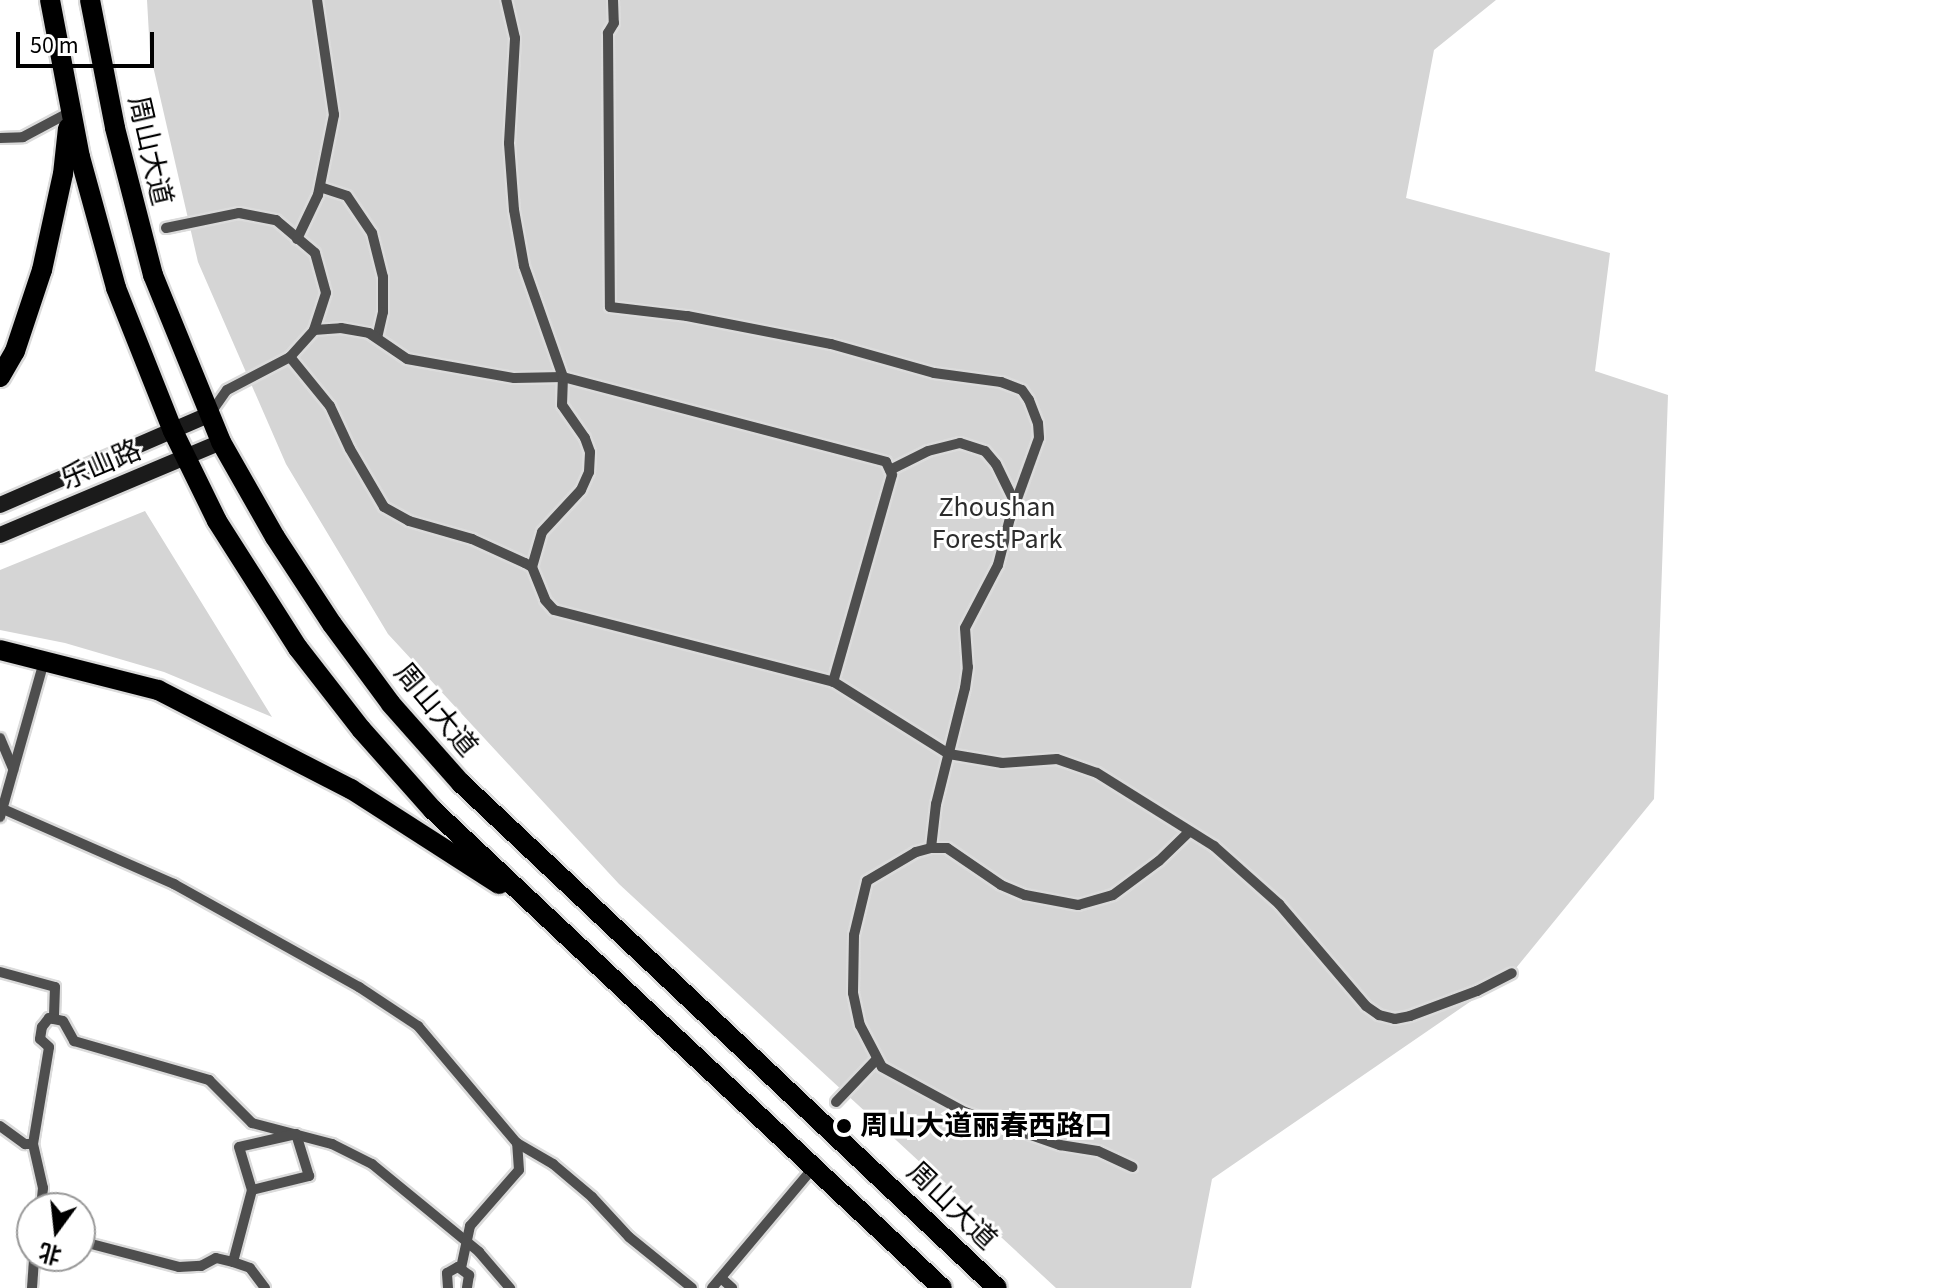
<!DOCTYPE html>
<meta charset="utf-8">
<style>
body{margin:0}
#map{position:relative;width:1950px;height:1288px;overflow:hidden;background:#fff;font-family:"Source Sans 3","Noto Sans SC",sans-serif}
div>[style]{position:absolute}
.green>*{inset:0;background:#d5d5d5}
.roads{filter:drop-shadow(2px 0 #dbdbdb) drop-shadow(-2px 0 #dbdbdb) drop-shadow(0 2px #dbdbdb) drop-shadow(0 -2px #dbdbdb)}
.service>*{height:10px;margin:-5px;padding:0 5px;transform-origin:5px;border-radius:5px;background:#4e4e4e}
.secondary>*{height:16px;margin:-8px;padding:0 8px;transform-origin:8px;border-radius:8px;background:#1b1b1b}
.primary>*{height:20px;margin:-10px;padding:0 10px;transform-origin:10px;border-radius:10px;background:#000}
.dots>*{width:22px;height:22px;translate:-50% -50%;box-sizing:border-box;border:4px solid #fff;border-radius:50%}
span{translate:-50% -50%;white-space:nowrap;text-align:center;line-height:1.15;-webkit-text-stroke:6px #fff;paint-order:stroke}
.street-label{font-size:28px;color:#000}
.park-label{font-size:28px;color:#2c2c2c}
.poi-label{font-size:28px;color:#000;font-weight:700}
.left{translate:0 -50%;text-align:left}
.north{position:absolute;left:16px;top:1192px;width:80px;height:80px;box-sizing:border-box;background:#fff;border:2px solid #999;border-radius:50%;rotate:195deg;font-size:22px;font-weight:700;line-height:32px;text-align:center;color:#000}
.north::after{content:'';display:block;margin:auto;width:28px;height:36px;background:#000;clip-path:polygon(50% 0,100% 100%,50% 72%,0 100%)}
.scale{position:absolute;left:16px;top:32px;width:138px;height:36px;box-sizing:border-box;border:4px solid #000;border-top:0;padding-left:10px;font-size:24px;line-height:28px;white-space:nowrap;color:#000;-webkit-text-stroke:6px #fff;paint-order:stroke}
</style>
<div id="map">
<div class="green">
<i style="clip-path:polygon(147px 0,1496px 0,1434px 50px,1406px 198px,1610px 253px,1595px 371px,1668px 395px,1654px 799px,1512px 973px,1212px 1179px,1191px 1288px,1056px 1288px,619px 884px,388px 634px,286px 464px,198px 262px,150px 53px)"></i>
<i style="clip-path:polygon(145px 511px,272px 717px,164px 672px,65px 643px,0 630px,0 570px)"></i>
</div>
<div class="roads">
<div class="service">
<i style="left:613px;top:0;width:23px;rotate:88deg"></i>
<i style="left:614px;top:23px;width:12px;rotate:121deg"></i>
<i style="left:608px;top:33px;width:274px;rotate:89.6deg"></i>
<i style="left:610px;top:307px;width:78px;rotate:6.7deg"></i>
<i style="left:687px;top:316px;width:147px;rotate:11deg"></i>
<i style="left:831px;top:344px;width:107px;rotate:15.7deg"></i>
<i style="left:934px;top:373px;width:68px;rotate:7.7deg"></i>
<i style="left:1001px;top:382px;width:22px;rotate:21deg"></i>
<i style="left:1022px;top:390px;width:12px;rotate:55deg"></i>
<i style="left:1029px;top:400px;width:25px;rotate:69deg"></i>
<i style="left:1038px;top:423px;width:15px;rotate:86deg"></i>
<i style="left:1039px;top:438px;width:85px;rotate:109.9deg"></i>
<i style="left:1010px;top:518px;width:49px;rotate:104.3deg"></i>
<i style="left:998px;top:565px;width:71px;rotate:117.6deg"></i>
<i style="left:965px;top:628px;width:39px;rotate:86deg"></i>
<i style="left:968px;top:667px;width:21px;rotate:98deg"></i>
<i style="left:965px;top:688px;width:120px;rotate:104deg"></i>
<i style="left:936px;top:804px;width:44px;rotate:96.5deg"></i>
<i style="left:931px;top:848px;width:16px;rotate:165deg"></i>
<i style="left:916px;top:852px;width:57px;rotate:149.4deg"></i>
<i style="left:867px;top:881px;width:56px;rotate:103.5deg"></i>
<i style="left:854px;top:935px;width:58px;rotate:91deg"></i>
<i style="left:853px;top:993px;width:33px;rotate:78deg"></i>
<i style="left:860px;top:1025px;width:47px;rotate:62.4deg"></i>
<i style="left:882px;top:1067px;width:94px;rotate:28.5deg"></i>
<i style="left:965px;top:1112px;width:101px;rotate:19.2deg"></i>
<i style="left:1060px;top:1145px;width:38px;rotate:9deg"></i>
<i style="left:1098px;top:1151px;width:38px;rotate:25deg"></i>
<i style="left:0;top:138px;width:23px;rotate:-2deg"></i>
<i style="left:23px;top:137px;width:53px;rotate:-28deg"></i>
<i style="left:320px;top:187px;width:28px;rotate:18deg"></i>
<i style="left:347px;top:196px;width:45px;rotate:56deg"></i>
<i style="left:372px;top:233px;width:45px;rotate:76deg"></i>
<i style="left:383px;top:277px;width:35px;rotate:90deg"></i>
<i style="left:383px;top:312px;width:26px;rotate:103deg"></i>
<i style="left:166px;top:228px;width:75px;rotate:-11.6deg"></i>
<i style="left:239px;top:213px;width:38px;rotate:11deg"></i>
<i style="left:276px;top:220px;width:51px;rotate:40.2deg"></i>
<i style="left:315px;top:253px;width:41px;rotate:74.6deg"></i>
<i style="left:326px;top:293px;width:39px;rotate:108deg"></i>
<i style="left:297px;top:239px;width:49px;rotate:-64.5deg"></i>
<i style="left:318px;top:195px;width:82px;rotate:-78.7deg"></i>
<i style="left:334px;top:115px;width:116px;rotate:-98.4deg"></i>
<i style="left:290px;top:357px;width:63px;rotate:50.8deg"></i>
<i style="left:330px;top:406px;width:47px;rotate:65.1deg"></i>
<i style="left:350px;top:449px;width:67px;rotate:59.6deg"></i>
<i style="left:384px;top:507px;width:29px;rotate:29deg"></i>
<i style="left:409px;top:521px;width:66px;rotate:15.9deg"></i>
<i style="left:472px;top:539px;width:58px;rotate:24.4deg"></i>
<i style="left:525px;top:563px;width:8px;rotate:30deg"></i>
<i style="left:532px;top:567px;width:35px;rotate:68deg"></i>
<i style="left:545px;top:600px;width:13px;rotate:48deg"></i>
<i style="left:554px;top:610px;width:289px;rotate:14.4deg"></i>
<i style="left:834px;top:682px;width:136px;rotate:32.1deg"></i>
<i style="left:949px;top:754px;width:54px;rotate:9.6deg"></i>
<i style="left:1002px;top:763px;width:55px;rotate:-4.2deg"></i>
<i style="left:1057px;top:759px;width:42px;rotate:19.3deg"></i>
<i style="left:1097px;top:773px;width:138px;rotate:32deg"></i>
<i style="left:1214px;top:846px;width:87px;rotate:41.7deg"></i>
<i style="left:1279px;top:904px;width:134px;rotate:49.5deg"></i>
<i style="left:1366px;top:1006px;width:16px;rotate:35deg"></i>
<i style="left:1379px;top:1015px;width:16px;rotate:14deg"></i>
<i style="left:1395px;top:1019px;width:15px;rotate:-11deg"></i>
<i style="left:1410px;top:1016px;width:72px;rotate:-20.5deg"></i>
<i style="left:1477px;top:991px;width:39px;rotate:-27deg"></i>
<i style="left:210px;top:414px;width:29px;rotate:-55deg"></i>
<i style="left:227px;top:390px;width:71px;rotate:-27.6deg"></i>
<i style="left:290px;top:357px;width:36px;rotate:-48deg"></i>
<i style="left:314px;top:330px;width:27px;rotate:-4deg"></i>
<i style="left:341px;top:328px;width:28px;rotate:10deg"></i>
<i style="left:369px;top:333px;width:46px;rotate:34.4deg"></i>
<i style="left:407px;top:359px;width:109px;rotate:10.1deg"></i>
<i style="left:514px;top:378px;width:49px;rotate:-1.2deg"></i>
<i style="left:563px;top:377px;width:118px;rotate:-109.4deg"></i>
<i style="left:524px;top:266px;width:57px;rotate:-100.1deg"></i>
<i style="left:514px;top:210px;width:67px;rotate:-94.3deg"></i>
<i style="left:509px;top:143px;width:105px;rotate:-86.7deg"></i>
<i style="left:515px;top:38px;width:39px;rotate:-103deg"></i>
<i style="left:890px;top:470px;width:42px;rotate:-26.6deg"></i>
<i style="left:928px;top:451px;width:33px;rotate:-14deg"></i>
<i style="left:960px;top:443px;width:26px;rotate:18deg"></i>
<i style="left:985px;top:451px;width:17px;rotate:50deg"></i>
<i style="left:996px;top:464px;width:43px;rotate:64deg"></i>
<i style="left:532px;top:567px;width:36px;rotate:-74deg"></i>
<i style="left:542px;top:532px;width:57px;rotate:-47.1deg"></i>
<i style="left:581px;top:490px;width:20px;rotate:-66deg"></i>
<i style="left:589px;top:472px;width:20px;rotate:-87deg"></i>
<i style="left:590px;top:452px;width:15px;rotate:-110deg"></i>
<i style="left:585px;top:438px;width:40px;rotate:-124.9deg"></i>
<i style="left:562px;top:405px;width:28px;rotate:-88deg"></i>
<i style="left:563px;top:377px;width:334px;rotate:14.7deg"></i>
<i style="left:886px;top:462px;width:14px;rotate:65deg"></i>
<i style="left:892px;top:475px;width:215px;rotate:105.9deg"></i>
<i style="left:0;top:738px;width:34px;rotate:67deg"></i>
<i style="left:3px;top:809px;width:187px;rotate:23.7deg"></i>
<i style="left:174px;top:884px;width:212px;rotate:29.1deg"></i>
<i style="left:359px;top:987px;width:71px;rotate:33.5deg"></i>
<i style="left:418px;top:1026px;width:153px;rotate:49.8deg"></i>
<i style="left:517px;top:1143px;width:42px;rotate:30.3deg"></i>
<i style="left:553px;top:1164px;width:51px;rotate:40.2deg"></i>
<i style="left:592px;top:1197px;width:54px;rotate:47.2deg"></i>
<i style="left:629px;top:1237px;width:81px;rotate:39deg"></i>
<i style="left:0;top:817px;width:162px;rotate:-74.2deg"></i>
<i style="left:931px;top:848px;width:16px"></i>
<i style="left:947px;top:848px;width:65px;rotate:34.4deg"></i>
<i style="left:1001px;top:885px;width:26px;rotate:23deg"></i>
<i style="left:1025px;top:895px;width:54px;rotate:10.7deg"></i>
<i style="left:1078px;top:905px;width:36px;rotate:-16deg"></i>
<i style="left:1113px;top:895px;width:57px;rotate:-36.5deg"></i>
<i style="left:1159px;top:861px;width:40px;rotate:-44deg"></i>
<i style="left:0;top:972px;width:57px;rotate:15.3deg"></i>
<i style="left:55px;top:987px;width:32px;rotate:92deg"></i>
<i style="left:836px;top:1102px;width:58px;rotate:-46.4deg"></i>
<i style="left:0;top:1126px;width:31px;rotate:36deg"></i>
<i style="left:25px;top:1144px;width:8px"></i>
<i style="left:33px;top:1144px;width:45px;rotate:77.2deg"></i>
<i style="left:43px;top:1188px;width:20px;rotate:96deg"></i>
<i style="left:33px;top:1144px;width:98px;rotate:-80.6deg"></i>
<i style="left:49px;top:1047px;width:12px;rotate:-138deg"></i>
<i style="left:40px;top:1039px;width:12px;rotate:-81deg"></i>
<i style="left:42px;top:1027px;width:11px;rotate:-52deg"></i>
<i style="left:49px;top:1018px;width:14px;rotate:12deg"></i>
<i style="left:63px;top:1021px;width:23px;rotate:61deg"></i>
<i style="left:74px;top:1041px;width:141px;rotate:16.1deg"></i>
<i style="left:209px;top:1080px;width:61px;rotate:45deg"></i>
<i style="left:252px;top:1123px;width:83px;rotate:14.7deg"></i>
<i style="left:332px;top:1144px;width:45px;rotate:26.6deg"></i>
<i style="left:372px;top:1164px;width:139px;rotate:39.4deg"></i>
<i style="left:479px;top:1252px;width:48px;rotate:49.3deg"></i>
<i style="left:252px;top:1190px;width:59px;rotate:-13.8deg"></i>
<i style="left:309px;top:1176px;width:44px;rotate:-107.2deg"></i>
<i style="left:296px;top:1134px;width:58px;rotate:167.2deg"></i>
<i style="left:239px;top:1147px;width:45px;rotate:73.2deg"></i>
<i style="left:252px;top:1190px;width:74px;rotate:104.8deg"></i>
<i style="left:233px;top:1262px;width:18px;rotate:19deg"></i>
<i style="left:250px;top:1268px;width:25px;rotate:53deg"></i>
<i style="left:80px;top:1241px;width:102px;rotate:14.7deg"></i>
<i style="left:179px;top:1267px;width:22px;rotate:-3deg"></i>
<i style="left:201px;top:1266px;width:17px;rotate:-28deg"></i>
<i style="left:216px;top:1258px;width:17px;rotate:13deg"></i>
<i style="left:461px;top:1268px;width:43px;rotate:-77.9deg"></i>
<i style="left:470px;top:1226px;width:74px;rotate:-48.8deg"></i>
<i style="left:519px;top:1170px;width:27px;rotate:-94deg"></i>
<i style="left:721px;top:1278px;width:15px;rotate:42deg"></i>
<i style="left:32px;top:1288px;width:32px;rotate:-86deg"></i>
<i style="left:448px;top:1288px;width:15px;rotate:-94deg"></i>
<i style="left:447px;top:1273px;width:13px;rotate:-29deg"></i>
<i style="left:458px;top:1267px;width:14px;rotate:36deg"></i>
<i style="left:469px;top:1275px;width:13px;rotate:99deg"></i>
<i style="left:712px;top:1288px;width:158px;rotate:-49.9deg"></i>
</div>
<div class="secondary">
<i style="left:0;top:505px;width:229px;rotate:-23.4deg"></i>
<i style="left:0;top:535px;width:240px;rotate:-22.8deg"></i>
</div>
<div class="primary">
<i style="left:50px;top:0;width:160px;rotate:79.2deg"></i>
<i style="left:80px;top:157px;width:136px;rotate:74.6deg"></i>
<i style="left:116px;top:288px;width:154px;rotate:68.3deg"></i>
<i style="left:173px;top:431px;width:100px;rotate:63.9deg"></i>
<i style="left:217px;top:521px;width:151px;rotate:57.5deg"></i>
<i style="left:298px;top:648px;width:103px;rotate:52.1deg"></i>
<i style="left:361px;top:729px;width:108px;rotate:48.4deg"></i>
<i style="left:433px;top:810px;width:698px;rotate:43.2deg"></i>
<i style="left:90px;top:0;width:130px;rotate:78.9deg"></i>
<i style="left:115px;top:128px;width:152px;rotate:75.5deg"></i>
<i style="left:153px;top:275px;width:180px;rotate:67.8deg"></i>
<i style="left:221px;top:442px;width:109px;rotate:60.4deg"></i>
<i style="left:275px;top:537px;width:104px;rotate:56.8deg"></i>
<i style="left:332px;top:624px;width:99px;rotate:53.6deg"></i>
<i style="left:391px;top:704px;width:106px;rotate:48.5deg"></i>
<i style="left:461px;top:783px;width:736px;rotate:43.29deg"></i>
<i style="left:0;top:377px;width:30px;rotate:-60deg"></i>
<i style="left:15px;top:351px;width:85px;rotate:-71.6deg"></i>
<i style="left:42px;top:270px;width:98px;rotate:-77.7deg"></i>
<i style="left:63px;top:174px;width:46px;rotate:-83.8deg"></i>
<i style="left:0;top:650px;width:163px;rotate:14.2deg"></i>
<i style="left:158px;top:690px;width:217px;rotate:27.2deg"></i>
<i style="left:351px;top:789px;width:176px;rotate:32.7deg"></i>
</div>
</div>
<div class="dots">
<i style="left:844px;top:1126px;background:#000"></i>
</div>
<div class="street-label">
<span style="left:150px;top:151px;rotate:77deg">周山大道</span>
<span style="left:101px;top:465px;rotate:-23deg">乐山路</span>
<span style="left:436px;top:710px;rotate:50deg">周山大道</span>
<span style="left:952px;top:1206px;rotate:44deg">周山大道</span>
</div>
<div class="park-label">
<span style="left:997px;top:523px">Zhoushan<br>Forest Park</span>
</div>
<div class="poi-label">
<span class="left" style="left:860px;top:1126px">周山大道丽春西路口</span>
</div>
<div class="north">北</div>
<div class="scale">50 m</div>
</div>
